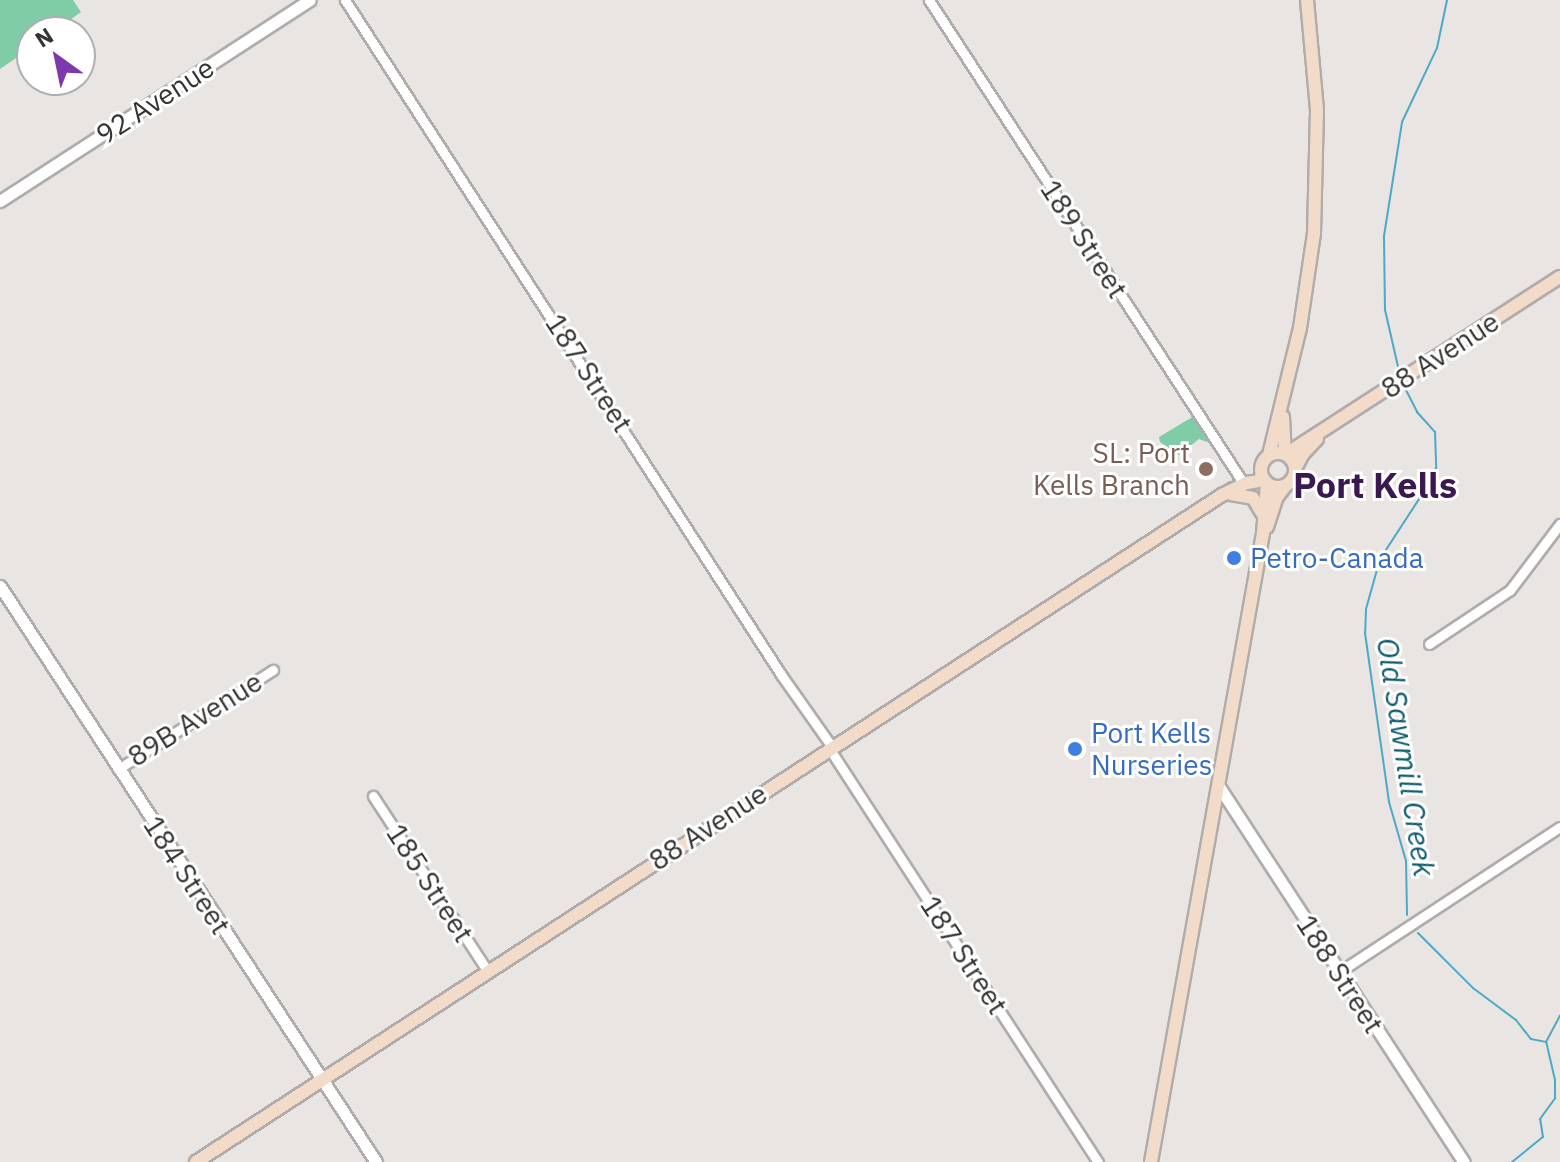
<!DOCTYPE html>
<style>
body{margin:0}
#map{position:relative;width:1560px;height:1162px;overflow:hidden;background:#e8e5e3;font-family:"IBM Plex Sans",sans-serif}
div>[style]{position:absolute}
.green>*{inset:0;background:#7fcca6}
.stream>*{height:2px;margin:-1px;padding:0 1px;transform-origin:1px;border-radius:1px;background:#4da9c4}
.roads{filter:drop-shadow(2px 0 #b0acab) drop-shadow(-2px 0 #b0acab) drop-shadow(0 2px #b0acab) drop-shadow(0 -2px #b0acab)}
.minor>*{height:9px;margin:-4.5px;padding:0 4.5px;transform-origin:4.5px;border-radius:4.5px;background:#fff}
.tertiary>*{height:11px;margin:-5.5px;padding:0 5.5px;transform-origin:5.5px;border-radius:5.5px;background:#fff}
.secondary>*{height:12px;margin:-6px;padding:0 6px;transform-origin:6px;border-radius:6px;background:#f3dbc9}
.secondary>.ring{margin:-6px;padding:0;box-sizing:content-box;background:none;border:12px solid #f3dbc9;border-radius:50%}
.dots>*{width:22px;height:22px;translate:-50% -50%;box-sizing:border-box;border:4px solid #fff;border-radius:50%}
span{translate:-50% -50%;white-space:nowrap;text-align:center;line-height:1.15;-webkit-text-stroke:6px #fff;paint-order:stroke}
.street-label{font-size:28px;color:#353433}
.education-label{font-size:28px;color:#785e54}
.right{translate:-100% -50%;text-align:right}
.shop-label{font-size:28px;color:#366cbe}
.left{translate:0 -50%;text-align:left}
.water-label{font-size:30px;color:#0e5c6f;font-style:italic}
.district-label{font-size:36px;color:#3a1951;font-weight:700}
.north{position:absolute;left:16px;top:16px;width:80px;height:80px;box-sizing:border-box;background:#fff;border:2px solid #aeaead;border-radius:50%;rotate:327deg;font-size:22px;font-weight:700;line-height:32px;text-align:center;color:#353433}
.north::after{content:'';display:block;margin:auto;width:28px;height:36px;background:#7c38ac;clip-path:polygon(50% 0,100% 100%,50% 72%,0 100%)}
</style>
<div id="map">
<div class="green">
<i style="clip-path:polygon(0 0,73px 0,81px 12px,53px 32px,32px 32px,32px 47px,0 69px)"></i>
<i style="clip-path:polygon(1194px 416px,1210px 440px,1207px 442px,1199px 439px,1179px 455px,1160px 442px,1159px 437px)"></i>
</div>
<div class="stream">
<i style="left:1399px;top:371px;width:63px;rotate:-102.9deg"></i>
<i style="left:1385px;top:310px;width:74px;rotate:-90.8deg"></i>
<i style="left:1384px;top:236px;width:115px;rotate:-81deg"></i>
<i style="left:1402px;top:122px;width:82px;rotate:-64.7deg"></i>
<i style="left:1437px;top:48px;width:49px;rotate:-78.2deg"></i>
<i style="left:1406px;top:390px;width:25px;rotate:63deg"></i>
<i style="left:1417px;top:412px;width:27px;rotate:48deg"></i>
<i style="left:1435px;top:432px;width:36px;rotate:88deg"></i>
<i style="left:1436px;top:468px;width:28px;rotate:117deg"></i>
<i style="left:1423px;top:493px;width:79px;rotate:123.1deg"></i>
<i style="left:1380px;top:559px;width:52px;rotate:105.6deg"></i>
<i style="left:1366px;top:609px;width:24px;rotate:92deg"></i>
<i style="left:1365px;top:633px;width:171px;rotate:81.9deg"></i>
<i style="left:1389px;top:802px;width:61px;rotate:73.9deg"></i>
<i style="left:1406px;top:861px;width:54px;rotate:88.9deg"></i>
<i style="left:1191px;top:507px;width:46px;rotate:-32.7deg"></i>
<i style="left:1418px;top:933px;width:78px;rotate:45deg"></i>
<i style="left:1473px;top:988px;width:54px;rotate:36.7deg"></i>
<i style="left:1516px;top:1020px;width:24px;rotate:52deg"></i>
<i style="left:1531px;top:1039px;width:15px;rotate:11deg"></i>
<i style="left:1512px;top:1162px;width:40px;rotate:-39deg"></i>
<i style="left:1543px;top:1137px;width:18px;rotate:-99deg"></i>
<i style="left:1540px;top:1119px;width:26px;rotate:-54deg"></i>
<i style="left:1555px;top:1098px;width:18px;rotate:-90deg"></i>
<i style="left:1555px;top:1080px;width:39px;rotate:-103deg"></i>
<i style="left:1546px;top:1042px;width:30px;rotate:-62deg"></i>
</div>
<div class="roads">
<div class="minor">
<i style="left:345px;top:0;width:805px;rotate:57.12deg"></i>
<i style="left:782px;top:676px;width:87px;rotate:54.8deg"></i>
<i style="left:929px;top:0;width:570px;rotate:56.95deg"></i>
<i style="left:1429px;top:644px;width:97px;rotate:-33.7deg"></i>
<i style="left:1510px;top:590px;width:83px;rotate:-52.9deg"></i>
<i style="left:829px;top:748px;width:494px;rotate:57deg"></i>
<i style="left:118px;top:769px;width:184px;rotate:-32.6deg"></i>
<i style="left:373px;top:796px;width:208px;rotate:56.8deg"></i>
<i style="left:1339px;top:972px;width:264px;rotate:-33.3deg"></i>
</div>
<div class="tertiary">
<i style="left:0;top:201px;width:369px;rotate:-33deg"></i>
<i style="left:0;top:586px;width:688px;rotate:56.86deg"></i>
<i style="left:1218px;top:785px;width:450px;rotate:56.9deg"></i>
</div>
<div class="secondary">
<i style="left:1283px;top:417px;width:36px;rotate:87deg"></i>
<i class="ring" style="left:1261px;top:453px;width:22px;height:22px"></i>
<i style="left:1286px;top:454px;width:326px;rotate:-32.9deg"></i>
<i style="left:1269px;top:455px;width:131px;rotate:-76.3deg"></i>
<i style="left:1300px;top:328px;width:96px;rotate:-81.6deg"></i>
<i style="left:1314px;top:233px;width:123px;rotate:-88.6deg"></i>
<i style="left:1317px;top:110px;width:110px;rotate:-95.2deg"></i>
<i style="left:1295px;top:469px;width:16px;rotate:-63deg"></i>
<i style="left:1302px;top:455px;width:22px;rotate:-47deg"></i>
<i style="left:1231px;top:494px;width:22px;rotate:10deg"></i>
<i style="left:1253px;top:498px;width:17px;rotate:59deg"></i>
<i style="left:1267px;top:527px;width:32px;rotate:-72deg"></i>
<i style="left:1277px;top:497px;width:15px;rotate:-53deg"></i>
<i style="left:196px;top:1162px;width:1224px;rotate:-33.03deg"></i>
<i style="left:1222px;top:495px;width:28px;rotate:-26deg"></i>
<i style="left:1247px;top:483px;width:17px;rotate:-10deg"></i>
<i style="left:1151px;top:1162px;width:639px;rotate:-79.9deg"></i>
<i style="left:1263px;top:533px;width:50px;rotate:-85.4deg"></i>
</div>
</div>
<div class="dots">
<i style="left:1206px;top:469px;background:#8d6e63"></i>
<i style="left:1234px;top:558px;background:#3f7fe0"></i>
<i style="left:1075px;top:749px;background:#3f7fe0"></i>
</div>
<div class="street-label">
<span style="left:155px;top:101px;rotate:-33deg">92 Avenue</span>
<span style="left:1084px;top:239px;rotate:57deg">189 Street</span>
<span style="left:1440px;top:355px;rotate:-33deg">88 Avenue</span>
<span style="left:589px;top:373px;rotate:57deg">187 Street</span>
<span style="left:195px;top:719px;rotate:-32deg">89B Avenue</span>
<span style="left:708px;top:827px;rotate:-33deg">88 Avenue</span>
<span style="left:187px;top:875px;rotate:57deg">184 Street</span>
<span style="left:430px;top:883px;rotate:57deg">185 Street</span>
<span style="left:964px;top:955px;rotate:57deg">187 Street</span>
<span style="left:1340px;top:974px;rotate:57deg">188 Street</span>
</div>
<div class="education-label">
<span class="right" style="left:1190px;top:469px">SL: Port<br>Kells Branch</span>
</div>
<div class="shop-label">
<span class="left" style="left:1250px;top:558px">Petro-Canada</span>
<span class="left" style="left:1091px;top:749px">Port Kells<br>Nurseries</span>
</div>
<div class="water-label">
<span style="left:1406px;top:757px;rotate:81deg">Old Sawmill Creek</span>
</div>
<div class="district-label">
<span style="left:1375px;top:485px">Port Kells</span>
</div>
<div class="north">N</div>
</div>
